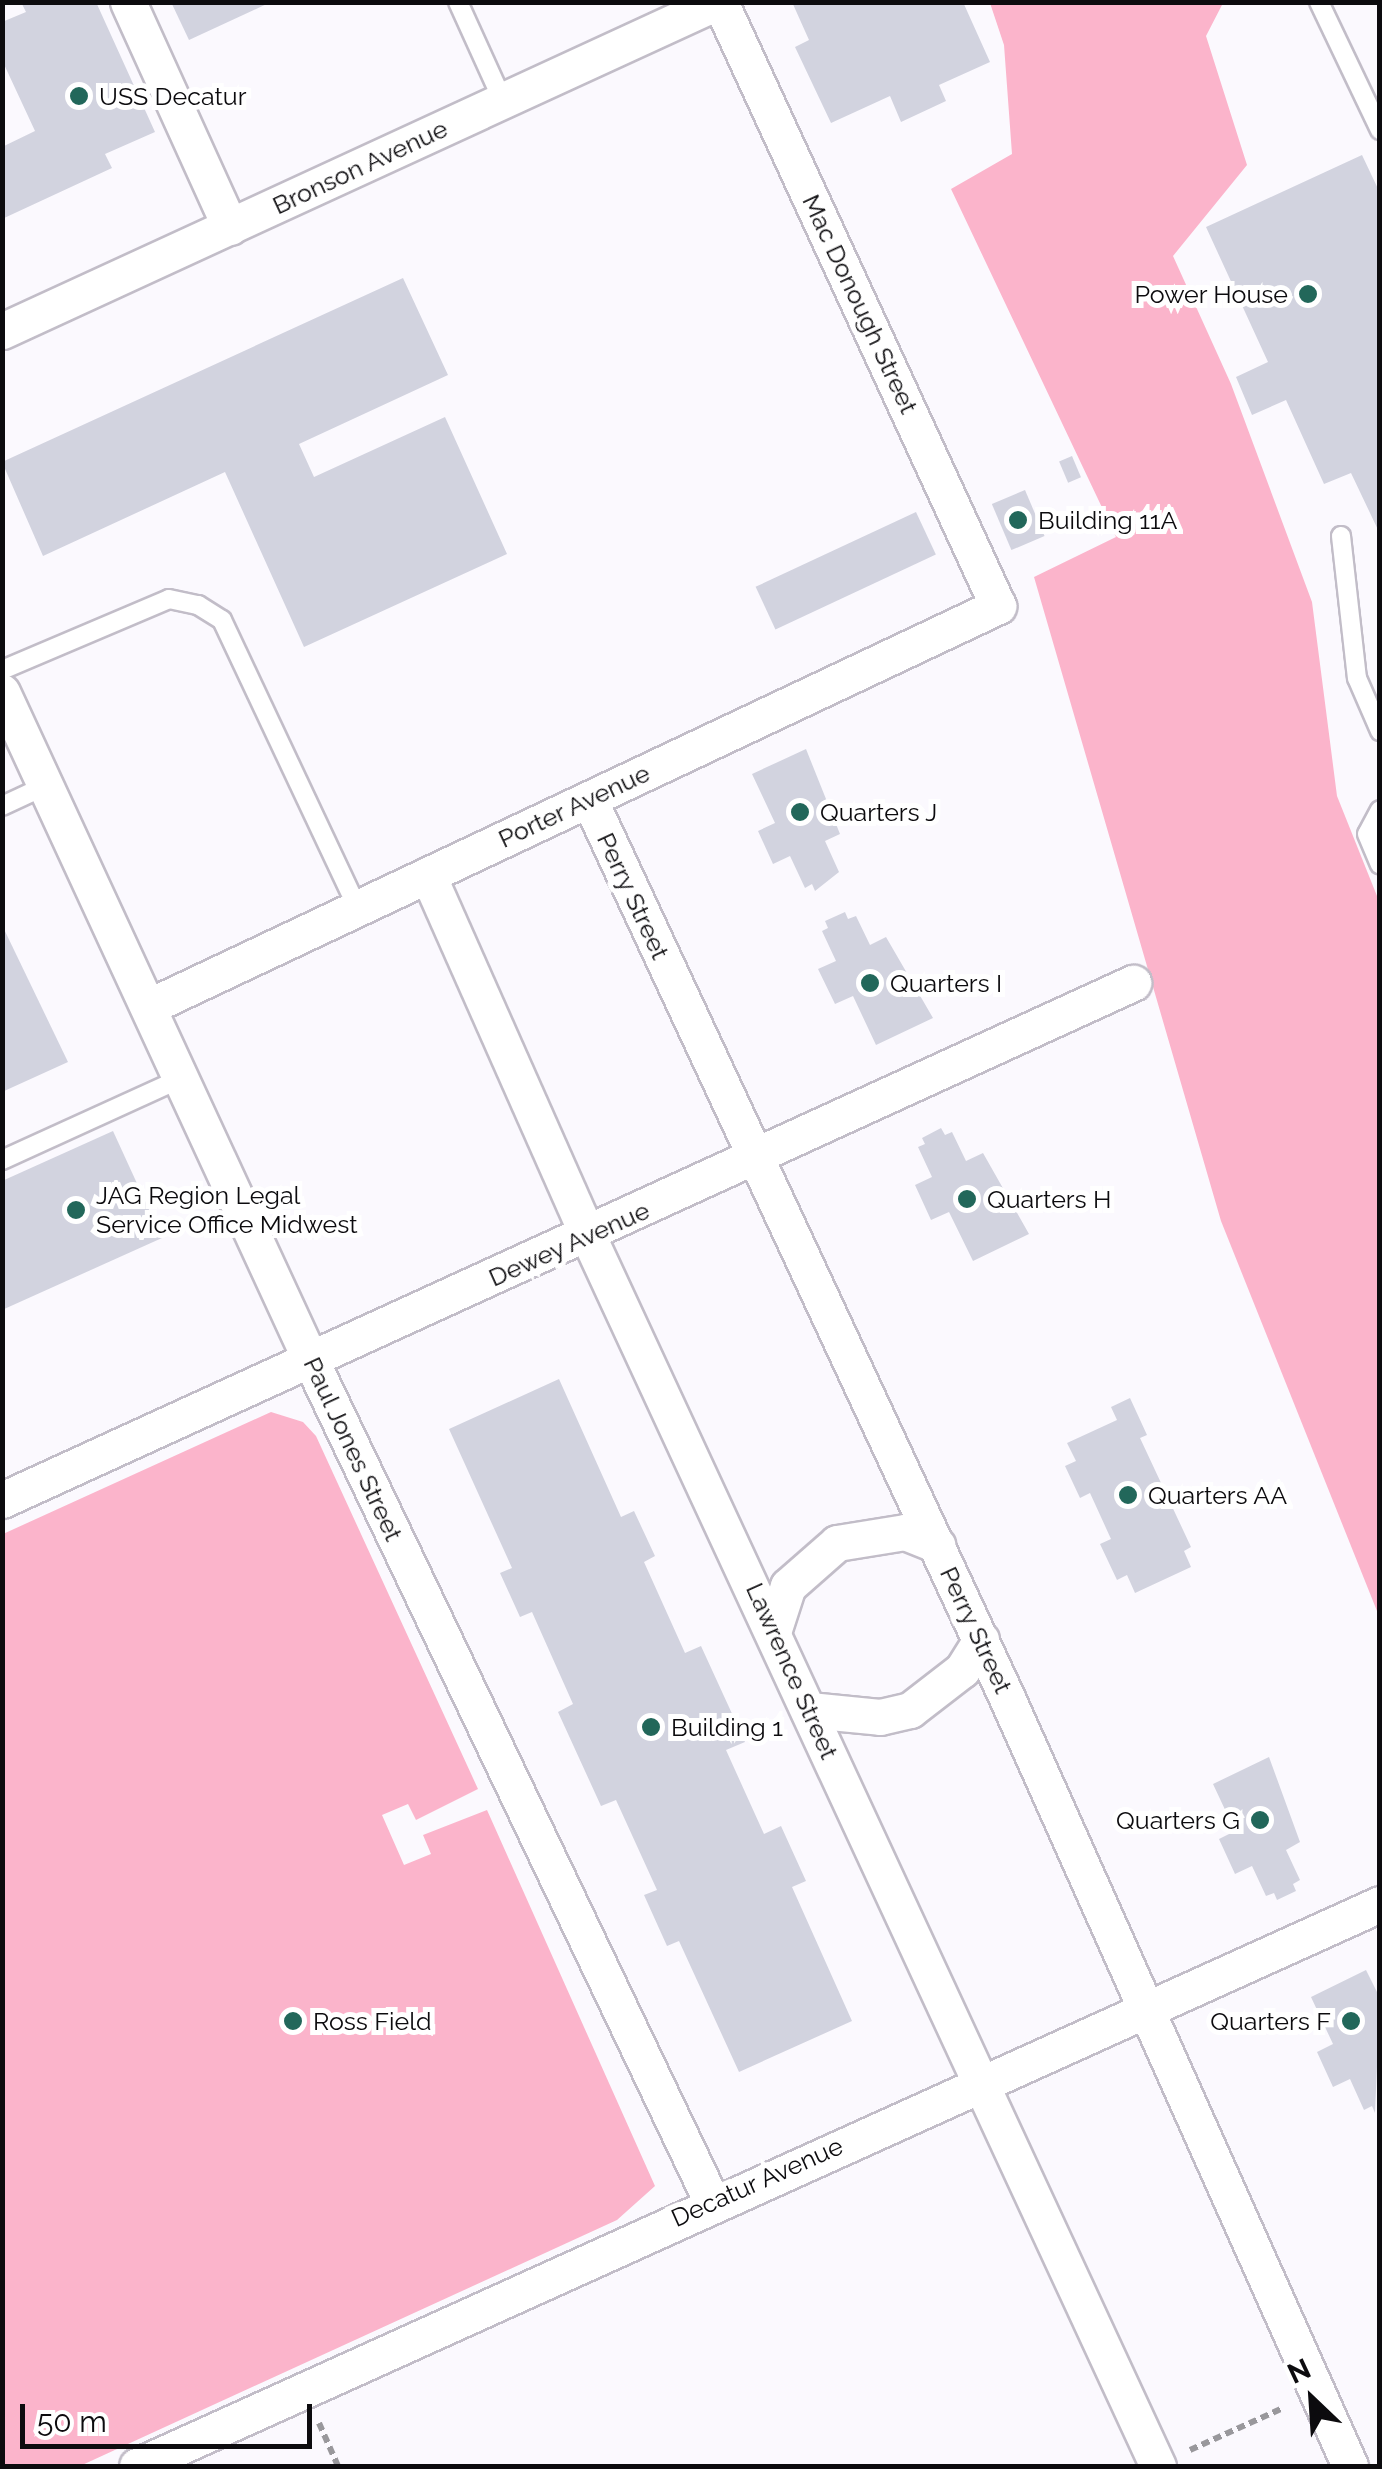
<!DOCTYPE html>
<style>
body{margin:0}
#map{position:relative;width:1382px;height:2469px;overflow:hidden;background:#fbf9fe;font-family:Raleway,sans-serif}
div>[style]{position:absolute}
.green>*{inset:0;background:#fbb4cb}
.building>*{inset:0;background:#d2d3df;transform-origin:0 0}
.path>*{height:6px;margin-top:-3px;transform-origin:0;background:repeating-linear-gradient(90deg,#99989c 0 8px,transparent 0 13px)}
.roads{filter:drop-shadow(2px 0 #c2bdc8) drop-shadow(-2px 0 #c2bdc8) drop-shadow(0 2px #c2bdc8) drop-shadow(0 -2px #c2bdc8)}
.lane>*{height:18px;margin:-9px;padding:0 9px;transform-origin:9px;border-radius:9px;background:#fff}
.street>*{height:35px;margin:-17.5px;padding:0 17.5px;transform-origin:17.5px;border-radius:17.5px;background:#fff}
.dots>*{width:28px;height:28px;translate:-50% -50%;box-sizing:border-box;border:5px solid #fff;border-radius:50%}
span{translate:-50% -50%;white-space:nowrap;text-align:center;line-height:1.15;-webkit-text-stroke:10px #fff;paint-order:stroke}
.poi-label{font-size:25px;color:#0c0b0e}
.left{translate:0 -50%;text-align:left}
.right{translate:-100% -50%;text-align:right}
.street-label{font-size:25px;color:#0c0b0e}
.frame{position:absolute;inset:0;border:5px solid #0c0b0e;pointer-events:none}
.north{position:absolute;left:1262px;top:2349px;width:100px;height:100px;-webkit-text-stroke:8px #fff;paint-order:stroke;rotate:335deg;font-size:28px;font-weight:700;line-height:40px;text-align:center;color:#0c0b0e}
.north::after{content:'';display:block;margin:auto;width:35px;height:45px;background:#0c0b0e;clip-path:polygon(50% 0,100% 100%,50% 72%,0 100%)}
.scale{position:absolute;left:20px;top:2404px;width:292px;height:45px;box-sizing:border-box;border:5px solid #0c0b0e;border-top:0;padding-left:12px;font-size:30px;line-height:35px;white-space:nowrap;color:#0c0b0e;-webkit-text-stroke:8px #fff;paint-order:stroke}
</style>
<div id="map">
<div class="green">
<i style="clip-path:polygon(990px 3px,1223px 3px,1206px 36px,1247px 165px,1173px 256px,1231px 384px,1312px 602px,1337px 796px,1379px 901px,1379px 1616px,1221px 1221px,1034px 577px,1116px 537px,951px 189px,1012px 154px,1004px 45px)"></i>
<i style="clip-path:polygon(271px 1412px,303px 1422px,316px 1436px,478px 1789px,416px 1820px,408px 1804px,382px 1815px,404px 1865px,431px 1854px,423px 1835px,487px 1810px,655px 2186px,617px 2220px,80px 2466px,3px 2466px,3px 1534px)"></i>
</div>
<div class="building">
<i style="clip-path:polygon(21px 2px,96px 2px,155px 132px,105px 154px,112px 168px,2px 219px,2px 147px,35px 131px,2px 60px,2px 22px,26px 12px)"></i>
<i style="clip-path:polygon(171px 2px,271px 2px,189px 40px)"></i>
<i style="clip-path:polygon(792px 2px,963px 2px,990px 62px,939px 85px,946px 101px,901px 122px,890px 96px,831px 123px,795px 47px,809px 40px)"></i>
<i style="clip-path:polygon(1362px 155px,1380px 193px,1380px 534px,1351px 473px,1324px 484px,1286px 400px,1252px 415px,1236px 377px,1268px 362px,1206px 227px)"></i>
<i style="clip-path:polygon(403px 278px,448px 375px,299px 444px,314px 477px,445px 417px,507px 554px,304px 647px,225px 472px,43px 556px,2px 462px)"></i>
<i style="left:1072px;top:456px;width:23px;height:14px;rotate:67deg"></i>
<i style="left:1025px;top:490px;width:50px;height:36px;rotate:67deg"></i>
<i style="left:916px;top:512px;width:47px;height:177px;rotate:65deg"></i>
<i style="clip-path:polygon(806px 749px,840px 834px,825px 841px,839px 872px,815px 891px,812px 884px,805px 888px,790px 856px,773px 864px,758px 831px,775px 823px,752px 774px)"></i>
<i style="clip-path:polygon(845px 912px,848px 919px,856px 916px,870px 945px,886px 937px,933px 1018px,876px 1045px,853px 996px,835px 1004px,818px 969px,836px 961px,822px 931px,828px 928px,825px 921px)"></i>
<i style="clip-path:polygon(2px 925px,68px 1062px,2px 1092px)"></i>
<i style="clip-path:polygon(941px 1128px,945px 1135px,952px 1132px,966px 1161px,983px 1153px,1029px 1234px,973px 1261px,949px 1212px,931px 1220px,915px 1185px,932px 1177px,918px 1147px,925px 1144px,922px 1138px)"></i>
<i style="clip-path:polygon(113px 1131px,162px 1238px,2px 1310px,2px 1181px)"></i>
<i style="clip-path:polygon(559px 1379px,621px 1517px,634px 1511px,655px 1556px,644px 1562px,685px 1653px,701px 1646px,745px 1742px,726px 1750px,764px 1834px,781px 1826px,806px 1881px,792px 1887px,852px 2021px,739px 2072px,679px 1941px,667px 1946px,644px 1895px,657px 1890px,616px 1800px,601px 1806px,558px 1712px,573px 1704px,532px 1612px,520px 1617px,500px 1573px,512px 1568px,449px 1429px)"></i>
<i style="clip-path:polygon(1130px 1398px,1147px 1435px,1140px 1438px,1191px 1547px,1184px 1551px,1191px 1567px,1135px 1593px,1127px 1575px,1117px 1580px,1100px 1544px,1111px 1539px,1090px 1493px,1080px 1498px,1065px 1466px,1076px 1461px,1067px 1443px,1117px 1420px,1111px 1407px)"></i>
<i style="clip-path:polygon(1269px 1757px,1300px 1842px,1286px 1850px,1300px 1880px,1293px 1884px,1296px 1891px,1277px 1900px,1274px 1893px,1266px 1896px,1252px 1866px,1235px 1874px,1219px 1839px,1235px 1831px,1213px 1784px)"></i>
<i style="clip-path:polygon(1366px 1970px,1380px 1998px,1375px 2113px,1372px 2106px,1364px 2110px,1350px 2079px,1333px 2087px,1317px 2052px,1333px 2044px,1311px 1997px)"></i>
</div>
<div class="path">
<i style="left:319px;top:2423px;width:47px;rotate:66.2deg"></i>
<i style="left:1190px;top:2450px;width:102px;rotate:-24.3deg"></i>
</div>
<div class="roads">
<div class="lane">
<i style="left:458px;top:2px;width:109px;rotate:65.6deg"></i>
<i style="left:1319px;top:2px;width:142px;rotate:64.5deg"></i>
<i style="left:1341px;top:536px;width:143px;rotate:83.6deg"></i>
<i style="left:1357px;top:678px;width:58px;rotate:66.5deg"></i>
<i style="left:2px;top:670px;width:181px;rotate:-23deg"></i>
<i style="left:169px;top:599px;width:30px;rotate:12deg"></i>
<i style="left:198px;top:605px;width:28px;rotate:32deg"></i>
<i style="left:222px;top:620px;width:319px;rotate:64.8deg"></i>
<i style="left:2px;top:806px;width:50px;rotate:-25deg"></i>
<i style="left:1380px;top:810px;width:27px;rotate:118deg"></i>
<i style="left:1367px;top:834px;width:33px;rotate:67deg"></i>
<i style="left:2px;top:1160px;width:198px;rotate:-24.5deg"></i>
</div>
<div class="street">
<i style="left:128px;top:2px;width:247px;rotate:65.6deg"></i>
<i style="left:2px;top:331px;width:787px;rotate:-24.71deg"></i>
<i style="left:2px;top:692px;width:737px;rotate:65.21deg"></i>
<i style="left:311px;top:1361px;width:932px;rotate:64.51deg"></i>
<i style="left:589px;top:799px;width:991px;rotate:65.06deg"></i>
<i style="left:1007px;top:1698px;width:841px;rotate:65.93deg"></i>
<i style="left:428px;top:875px;width:395px;rotate:66.1deg"></i>
<i style="left:588px;top:1236px;width:1356px;rotate:65.14deg"></i>
<i style="left:150px;top:1006px;width:938px;rotate:-25.25deg"></i>
<i style="left:998px;top:606px;width:665px;rotate:-114.71deg"></i>
<i style="left:2px;top:1500px;width:1244px;rotate:-24.57deg"></i>
<i style="left:774px;top:1629px;width:45px;rotate:-72deg"></i>
<i style="left:788px;top:1586px;width:65px;rotate:-41.3deg"></i>
<i style="left:837px;top:1543px;width:69px;rotate:-9.2deg"></i>
<i style="left:905px;top:1532px;width:35px;rotate:22deg"></i>
<i style="left:809px;top:1710px;width:71px;rotate:5.6deg"></i>
<i style="left:880px;top:1717px;width:31px;rotate:-13deg"></i>
<i style="left:910px;top:1710px;width:66px;rotate:-37.6deg"></i>
<i style="left:962px;top:1670px;width:36px;rotate:-58deg"></i>
<i style="left:137px;top:2466px;width:1364px;rotate:-24.33deg"></i>
</div>
</div>
<div class="dots">
<i style="left:79px;top:96px;background:#22675a"></i>
<i style="left:1308px;top:294px;background:#22675a"></i>
<i style="left:1018px;top:520px;background:#22675a"></i>
<i style="left:800px;top:812px;background:#22675a"></i>
<i style="left:870px;top:983px;background:#22675a"></i>
<i style="left:967px;top:1199px;background:#22675a"></i>
<i style="left:76px;top:1210px;background:#22675a"></i>
<i style="left:1128px;top:1495px;background:#22675a"></i>
<i style="left:651px;top:1727px;background:#22675a"></i>
<i style="left:1260px;top:1820px;background:#22675a"></i>
<i style="left:293px;top:2021px;background:#22675a"></i>
<i style="left:1351px;top:2021px;background:#22675a"></i>
</div>
<div class="poi-label">
<span class="left" style="left:99px;top:96px">USS Decatur</span>
<span class="right" style="left:1288px;top:294px">Power House</span>
<span class="left" style="left:1038px;top:520px">Building 11A</span>
<span class="left" style="left:820px;top:812px">Quarters J</span>
<span class="left" style="left:890px;top:983px">Quarters I</span>
<span class="left" style="left:96px;top:1210px">JAG Region Legal<br>Service Office Midwest</span>
<span class="left" style="left:987px;top:1199px">Quarters H</span>
<span class="left" style="left:1148px;top:1495px">Quarters AA</span>
<span class="left" style="left:671px;top:1727px">Building 1</span>
<span class="right" style="left:1240px;top:1820px">Quarters G</span>
<span class="left" style="left:313px;top:2021px">Ross Field</span>
<span class="right" style="left:1331px;top:2021px">Quarters F</span>
</div>
<div class="street-label">
<span style="left:360px;top:167px;rotate:-25deg">Bronson Avenue</span>
<span style="left:860px;top:304px;rotate:65deg">Mac Donough Street</span>
<span style="left:574px;top:806px;rotate:-25deg">Porter Avenue</span>
<span style="left:633px;top:896px;rotate:65deg">Perry Street</span>
<span style="left:569px;top:1244px;rotate:-24deg">Dewey Avenue</span>
<span style="left:353px;top:1449px;rotate:65deg">Paul Jones Street</span>
<span style="left:976px;top:1630px;rotate:65deg">Perry Street</span>
<span style="left:792px;top:1671px;rotate:66deg">Lawrence Street</span>
<span style="left:757px;top:2182px;rotate:-24deg">Decatur Avenue</span>
</div>
<div class="frame"></div>
<div class="north">N</div>
<div class="scale">50 m</div>
</div>
